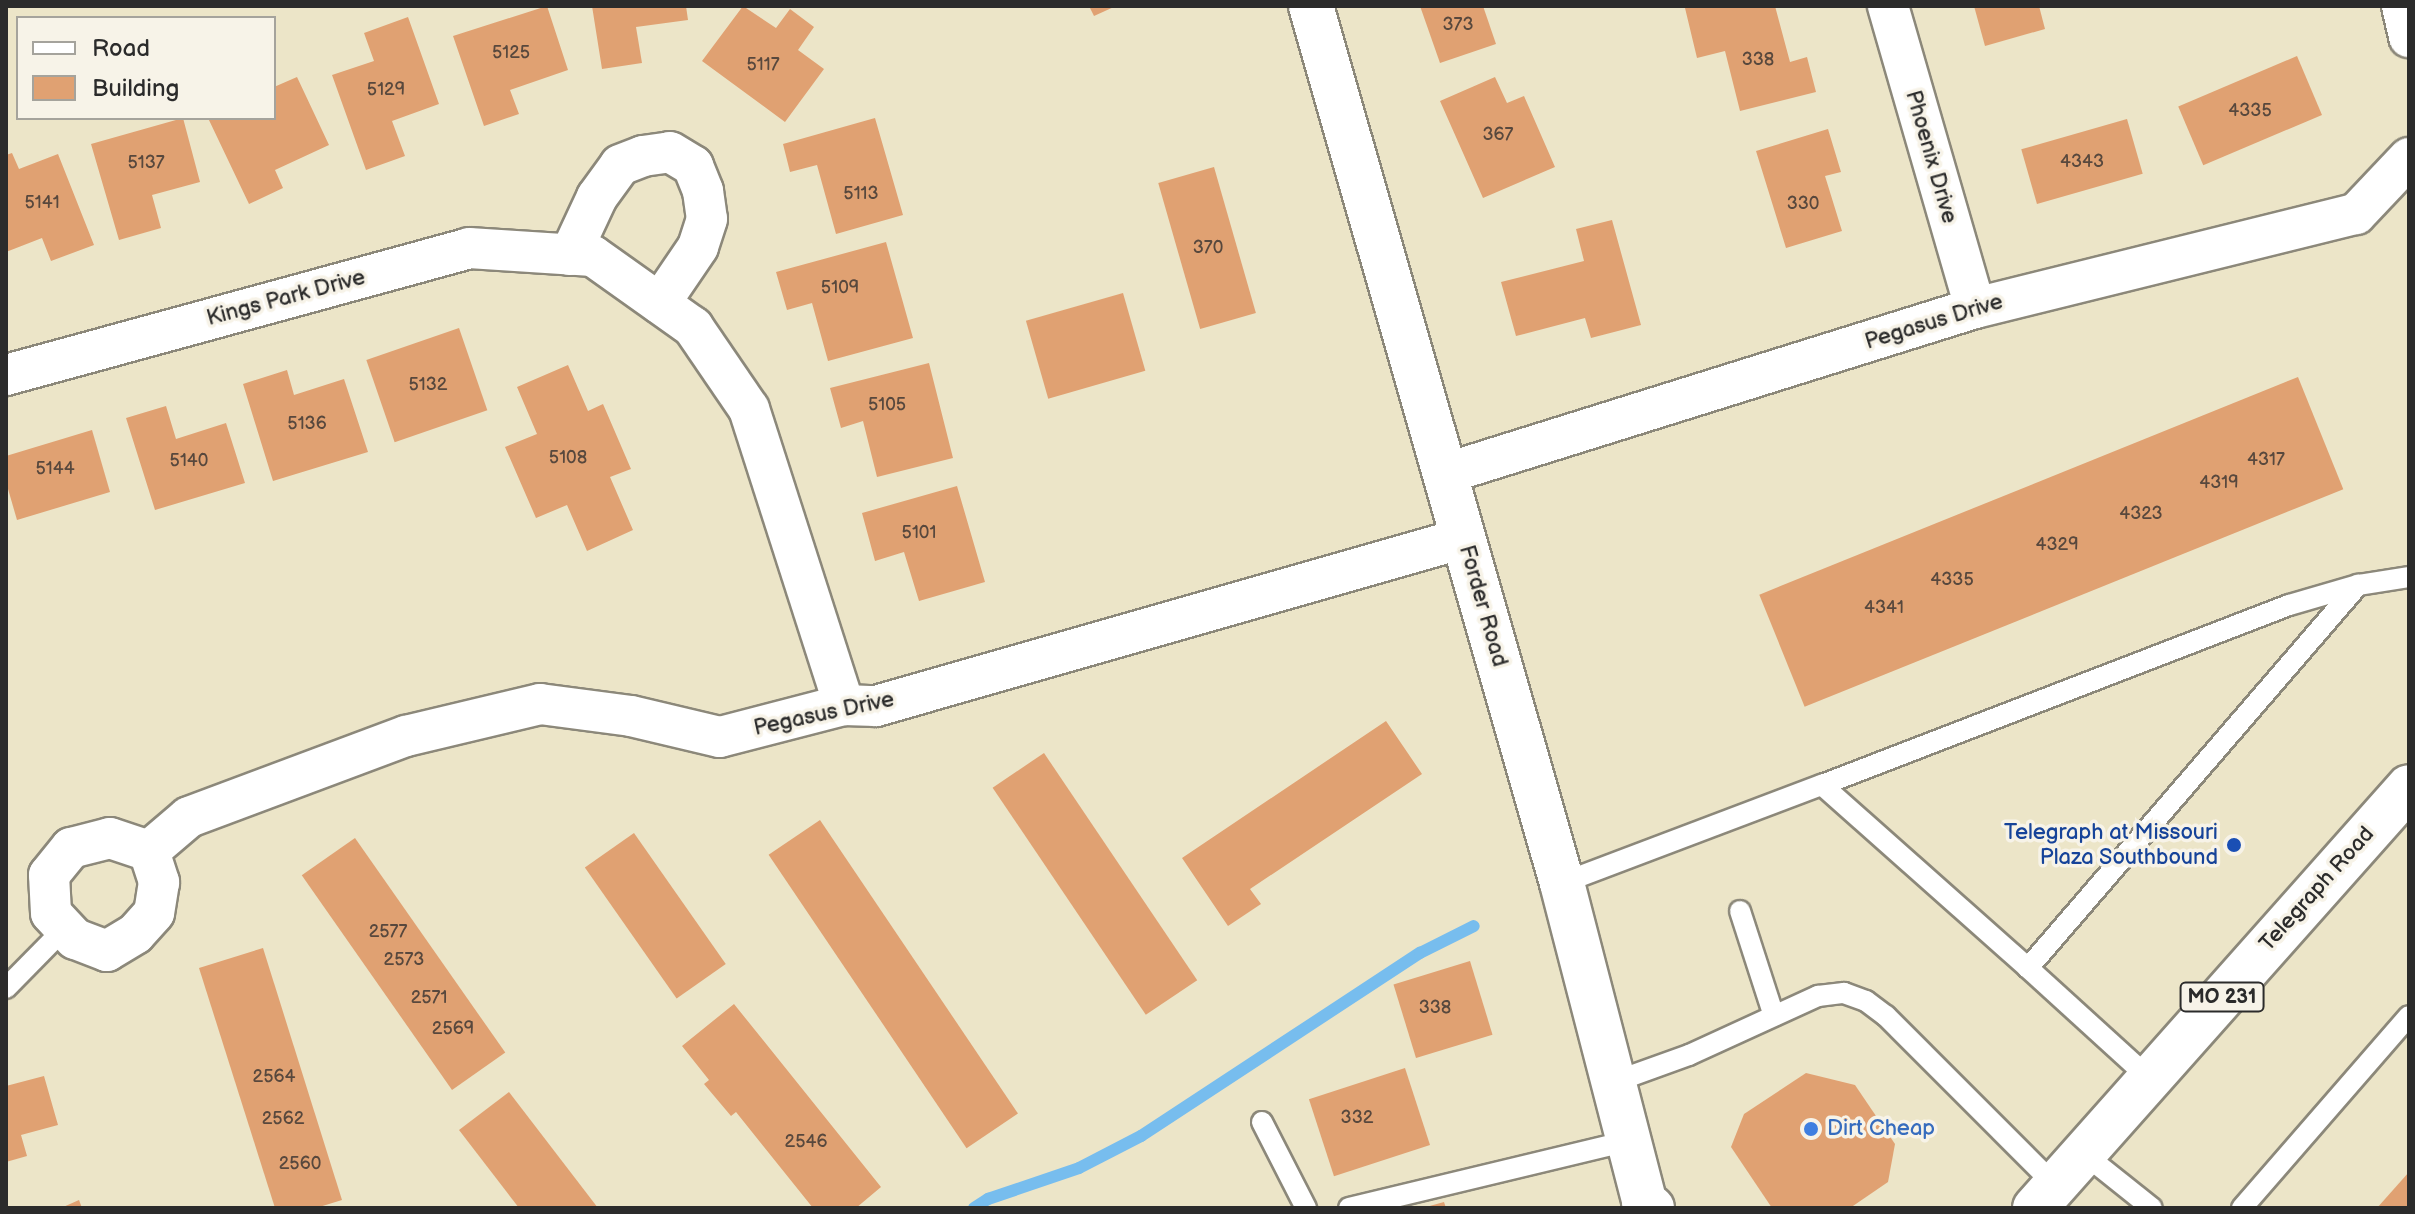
<!DOCTYPE html>
<style>
body{margin:0}
#map{position:relative;width:2415px;height:1214px;overflow:hidden;background:#ece5c8;font-family:"Balsamiq Sans",sans-serif}
div>[style]{position:absolute}
.stream>*{height:12px;margin:-6px;padding:0 6px;transform-origin:6px;border-radius:6px;background:#77bdee}
.building>*{inset:0;background:#e0a172;transform-origin:0 0}
.roads{filter:drop-shadow(2px 0 #8c887a) drop-shadow(-2px 0 #8c887a) drop-shadow(0 2px #8c887a) drop-shadow(0 -2px #8c887a)}
.service>*{height:20px;margin:-10px;padding:0 10px;transform-origin:10px;border-radius:10px;background:#fff}
.minor>*{height:40px;margin:-20px;padding:0 20px;transform-origin:20px;border-radius:20px;background:#fff}
.secondary>*{height:44px;margin:-22px;padding:0 22px;transform-origin:22px;border-radius:22px;background:#fff}
.primary>*{height:44px;margin:-22px;padding:0 22px;transform-origin:22px;border-radius:22px;background:#fff}
.dots>*{width:22px;height:22px;translate:-50% -50%;box-sizing:border-box;border:4px solid #f7f3e8;border-radius:50%}
span{translate:-50% -50%;white-space:nowrap;text-align:center;line-height:1.15;-webkit-text-stroke:7px #f7f3e8;paint-order:stroke}
.number-label{font-size:18px;color:#58483d}
.number-label span{-webkit-text-stroke-width:0}
.shield-label span{padding:2px 6px;background:#f7f3e8;border:2px solid;border-radius:6px;-webkit-text-stroke-width:0}
.shield-label{font-size:20px;color:#2b2b2b;font-weight:700}
.street-label{font-size:22px;color:#2b2b2b}
.transit-label{font-size:22px;color:#164399}
.right{translate:-100% -50%;text-align:right}
.shop-label{font-size:22px;color:#366cbe}
.left{translate:0 -50%;text-align:left}
.frame{position:absolute;inset:0;border:8px solid #2b2b2b;pointer-events:none}
.legend{position:absolute;left:16px;top:16px;width:260px;height:104px;box-sizing:border-box;background:#f7f3e8;border:2px solid #a5a39c;margin:0;padding:10px 14px;list-style:none;font-size:24px;color:#2b2b2b}
.legend li{display:flex;align-items:center;gap:16px;height:40px}
.legend b{width:40px;border:2px solid #a5a39c}
</style>
<div id="map">
<div class="stream">
<i style="left:974px;top:1208px;width:17px;rotate:-33deg"></i>
<i style="left:988px;top:1199px;width:96px;rotate:-18.8deg"></i>
<i style="left:1079px;top:1168px;width:70px;rotate:-27.3deg"></i>
<i style="left:1141px;top:1136px;width:334px;rotate:-33.3deg"></i>
<i style="left:1420px;top:953px;width:60px;rotate:-26.6deg"></i>
</div>
<div class="building">
<i style="clip-path:polygon(547px 6px,568px 70px,510px 90px,519px 114px,484px 126px,453px 36px)"></i>
<i style="clip-path:polygon(592px 6px,686px 6px,688px 20px,636px 27px,642px 63px,602px 69px)"></i>
<i style="clip-path:polygon(743px 6px,776px 28px,790px 9px,814px 27px,798px 50px,824px 69px,785px 122px,702px 61px)"></i>
<i style="clip-path:polygon(1089px 6px,1116px 6px,1094px 16px)"></i>
<i style="clip-path:polygon(1420px 6px,1483px 6px,1496px 44px,1440px 63px)"></i>
<i style="clip-path:polygon(1694px 6px,1775px 6px,1790px 62px,1807px 57px,1816px 92px,1740px 111px,1725px 51px,1697px 58px,1685px 8px)"></i>
<i style="clip-path:polygon(1974px 6px,2039px 6px,2045px 29px,1985px 46px)"></i>
<i style="clip-path:polygon(408px 17px,439px 104px,392px 121px,405px 156px,366px 170px,332px 75px,374px 61px,364px 33px)"></i>
<i style="left:2297px;top:56px;width:64px;height:129px;rotate:67deg"></i>
<i style="clip-path:polygon(297px 77px,329px 145px,275px 170px,283px 188px,249px 204px,208px 118px,274px 118px,274px 87px)"></i>
<i style="clip-path:polygon(1495px 77px,1507px 103px,1524px 96px,1555px 167px,1483px 198px,1440px 101px)"></i>
<i style="clip-path:polygon(183px 118px,200px 182px,152px 195px,161px 228px,119px 240px,91px 144px)"></i>
<i style="clip-path:polygon(875px 118px,903px 215px,836px 234px,817px 165px,790px 172px,783px 144px)"></i>
<i style="left:2127px;top:119px;width:57px;height:110px;rotate:74deg"></i>
<i style="clip-path:polygon(1828px 129px,1841px 172px,1825px 176px,1842px 231px,1786px 248px,1756px 151px)"></i>
<i style="clip-path:polygon(12px 153px,19px 169px,58px 154px,94px 245px,51px 261px,42px 238px,6px 252px,6px 155px)"></i>
<i style="left:1214px;top:167px;width:152px;height:58px;rotate:74deg"></i>
<i style="clip-path:polygon(1612px 220px,1641px 325px,1591px 338px,1585px 318px,1516px 336px,1501px 282px,1584px 261px,1576px 229px)"></i>
<i style="clip-path:polygon(886px 242px,913px 338px,828px 361px,812px 303px,787px 310px,776px 272px)"></i>
<i style="left:1123px;top:293px;width:81px;height:101px;rotate:74deg"></i>
<i style="left:459px;top:328px;width:87px;height:98px;rotate:71deg"></i>
<i style="clip-path:polygon(929px 363px,953px 458px,877px 477px,863px 421px,841px 428px,830px 388px)"></i>
<i style="clip-path:polygon(568px 365px,588px 411px,603px 404px,631px 469px,610px 477px,633px 530px,587px 551px,567px 505px,536px 518px,505px 447px,537px 434px,517px 387px)"></i>
<i style="clip-path:polygon(287px 370px,294px 395px,344px 379px,368px 452px,273px 481px,243px 384px)"></i>
<i style="left:2298px;top:377px;width:121px;height:581px;rotate:68deg"></i>
<i style="clip-path:polygon(166px 406px,176px 439px,226px 423px,245px 483px,155px 510px,126px 418px)"></i>
<i style="clip-path:polygon(92px 430px,110px 492px,17px 520px,6px 482px,6px 456px)"></i>
<i style="clip-path:polygon(957px 486px,985px 582px,919px 601px,904px 552px,875px 561px,862px 513px)"></i>
<i style="clip-path:polygon(1386px 721px,1422px 774px,1250px 889px,1261px 904px,1228px 926px,1182px 858px)"></i>
<i style="left:1044px;top:753px;width:274px;height:62px;rotate:56deg"></i>
<i style="left:820px;top:820px;width:354px;height:62px;rotate:56deg"></i>
<i style="left:634px;top:833px;width:160px;height:60px;rotate:55deg"></i>
<i style="left:355px;top:838px;width:262px;height:65px;rotate:55deg"></i>
<i style="clip-path:polygon(263px 948px,342px 1200px,316px 1208px,275px 1208px,199px 968px)"></i>
<i style="left:1470px;top:961px;width:77px;height:80px;rotate:73deg"></i>
<i style="clip-path:polygon(734px 1004px,881px 1187px,856px 1208px,813px 1208px,736px 1112px,731px 1116px,704px 1084px,709px 1080px,682px 1046px)"></i>
<i style="left:1405px;top:1068px;width:81px;height:101px;rotate:72deg"></i>
<i style="clip-path:polygon(1806px 1073px,1855px 1085px,1895px 1144px,1888px 1182px,1850px 1208px,1772px 1208px,1731px 1147px,1744px 1114px)"></i>
<i style="clip-path:polygon(44px 1076px,58px 1125px,21px 1135px,27px 1156px,6px 1162px,6px 1086px)"></i>
<i style="clip-path:polygon(509px 1092px,598px 1208px,519px 1208px,459px 1130px)"></i>
<i style="clip-path:polygon(2409px 1172px,2409px 1208px,2377px 1208px)"></i>
<i style="clip-path:polygon(79px 1200px,82px 1208px,61px 1208px)"></i>
<i style="clip-path:polygon(1444px 1202px,1446px 1208px,1426px 1208px,1426px 1207px)"></i>
</div>
<div class="roads">
<div class="service">
<i style="left:1822px;top:785px;width:500px;rotate:-21.08deg"></i>
<i style="left:2289px;top:605px;width:72px;rotate:-16.2deg"></i>
<i style="left:1562px;top:883px;width:278px;rotate:-20.7deg"></i>
<i style="left:1822px;top:785px;width:276px;rotate:41.6deg"></i>
<i style="left:1740px;top:911px;width:110px;rotate:72.1deg"></i>
<i style="left:6px;top:988px;width:84px;rotate:-45.5deg"></i>
<i style="left:2149px;top:1078px;width:164px;rotate:-137.7deg"></i>
<i style="left:2028px;top:968px;width:506px;rotate:-49.25deg"></i>
<i style="left:2358px;top:585px;width:52px;rotate:-8.9deg"></i>
<i style="left:1614px;top:1082px;width:80px;rotate:-19.8deg"></i>
<i style="left:1689px;top:1055px;width:142px;rotate:-24.6deg"></i>
<i style="left:1818px;top:996px;width:26px;rotate:-7deg"></i>
<i style="left:1844px;top:993px;width:23px;rotate:20deg"></i>
<i style="left:1866px;top:1001px;width:25px;rotate:37deg"></i>
<i style="left:1886px;top:1016px;width:239px;rotate:45deg"></i>
<i style="left:1262px;top:1122px;width:97px;rotate:62.9deg"></i>
<i style="left:2083px;top:1153px;width:88px;rotate:38.6deg"></i>
<i style="left:1349px;top:1208px;width:288px;rotate:-13.5deg"></i>
<i style="left:2242px;top:1208px;width:254px;rotate:-49deg"></i>
</div>
<div class="minor">
<i style="left:1888px;top:6px;width:314px;rotate:73.9deg"></i>
<i style="left:2402px;top:6px;width:32px;rotate:77deg"></i>
<i style="left:570px;top:255px;width:64px;rotate:-65deg"></i>
<i style="left:597px;top:197px;width:39px;rotate:-54deg"></i>
<i style="left:620px;top:165px;width:25px;rotate:-21deg"></i>
<i style="left:643px;top:156px;width:27px;rotate:-8deg"></i>
<i style="left:670px;top:152px;width:27px;rotate:31deg"></i>
<i style="left:693px;top:166px;width:27px;rotate:68deg"></i>
<i style="left:703px;top:191px;width:28px;rotate:82deg"></i>
<i style="left:707px;top:219px;width:29px;rotate:108deg"></i>
<i style="left:698px;top:247px;width:68px;rotate:124.2deg"></i>
<i style="left:6px;top:375px;width:480px;rotate:-15.3deg"></i>
<i style="left:469px;top:248px;width:124px;rotate:3.7deg"></i>
<i style="left:593px;top:256px;width:123px;rotate:35.4deg"></i>
<i style="left:693px;top:327px;width:99px;rotate:55.7deg"></i>
<i style="left:749px;top:409px;width:311px;rotate:72.2deg"></i>
<i style="left:1444px;top:474px;width:556px;rotate:-17.36deg"></i>
<i style="left:1975px;top:308px;width:392px;rotate:-13.9deg"></i>
<i style="left:2356px;top:214px;width:77px;rotate:-46.6deg"></i>
<i style="left:149px;top:851px;width:33px;rotate:72deg"></i>
<i style="left:159px;top:882px;width:31px;rotate:99deg"></i>
<i style="left:154px;top:913px;width:28px;rotate:132deg"></i>
<i style="left:135px;top:934px;width:33px;rotate:149deg"></i>
<i style="left:107px;top:951px;width:34px;rotate:-159deg"></i>
<i style="left:75px;top:939px;width:35px;rotate:-133deg"></i>
<i style="left:51px;top:913px;width:38px;rotate:-93deg"></i>
<i style="left:49px;top:875px;width:35px;rotate:-51deg"></i>
<i style="left:71px;top:848px;width:40px;rotate:-14.4deg"></i>
<i style="left:110px;top:838px;width:41px;rotate:18.4deg"></i>
<i style="left:149px;top:851px;width:52px;rotate:-40.4deg"></i>
<i style="left:189px;top:817px;width:232px;rotate:-20.5deg"></i>
<i style="left:406px;top:736px;width:138px;rotate:-13.4deg"></i>
<i style="left:540px;top:704px;width:92px;rotate:7.5deg"></i>
<i style="left:631px;top:716px;width:91px;rotate:13.3deg"></i>
<i style="left:720px;top:737px;width:128px;rotate:-14.5deg"></i>
<i style="left:844px;top:705px;width:32px;rotate:2deg"></i>
<i style="left:876px;top:706px;width:612px;rotate:-15.95deg"></i>
</div>
<div class="secondary">
<i style="left:1311px;top:6px;width:912px;rotate:74.03deg"></i>
<i style="left:1562px;top:883px;width:336px;rotate:75.5deg"></i>
</div>
<div class="primary">
<i style="left:1644px;top:1202px;width:10px;rotate:37deg"></i>
<i style="left:2035px;top:1208px;width:563px;rotate:-48.38deg"></i>
</div>
</div>
<div class="dots">
<i style="left:2234px;top:845px;background:#1a4fb4"></i>
<i style="left:1811px;top:1129px;background:#3f7fe0"></i>
</div>
<div class="number-label">
<span style="left:1458px;top:25px">373</span>
<span style="left:511px;top:53px">5125</span>
<span style="left:1758px;top:60px">338</span>
<span style="left:763px;top:65px">5117</span>
<span style="left:386px;top:90px">5129</span>
<span style="left:2250px;top:111px">4335</span>
<span style="left:1498px;top:135px">367</span>
<span style="left:2082px;top:162px">4343</span>
<span style="left:146px;top:163px">5137</span>
<span style="left:861px;top:194px">5113</span>
<span style="left:42px;top:203px">5141</span>
<span style="left:1803px;top:204px">330</span>
<span style="left:1208px;top:248px">370</span>
<span style="left:840px;top:288px">5109</span>
<span style="left:428px;top:385px">5132</span>
<span style="left:887px;top:405px">5105</span>
<span style="left:307px;top:424px">5136</span>
<span style="left:568px;top:458px">5108</span>
<span style="left:2266px;top:460px">4317</span>
<span style="left:189px;top:461px">5140</span>
<span style="left:55px;top:469px">5144</span>
<span style="left:2219px;top:483px">4319</span>
<span style="left:2141px;top:514px">4323</span>
<span style="left:919px;top:533px">5101</span>
<span style="left:2057px;top:545px">4329</span>
<span style="left:1952px;top:580px">4335</span>
<span style="left:1884px;top:608px">4341</span>
<span style="left:388px;top:932px">2577</span>
<span style="left:404px;top:960px">2573</span>
<span style="left:429px;top:998px">2571</span>
<span style="left:1435px;top:1008px">338</span>
<span style="left:453px;top:1029px">2569</span>
<span style="left:274px;top:1077px">2564</span>
<span style="left:1357px;top:1118px">332</span>
<span style="left:283px;top:1119px">2562</span>
<span style="left:806px;top:1142px">2546</span>
<span style="left:300px;top:1164px">2560</span>
</div>
<div class="shield-label">
<span style="left:2222px;top:997px">MO 231</span>
</div>
<div class="street-label">
<span style="left:1931px;top:157px;rotate:74deg">Phoenix Drive</span>
<span style="left:286px;top:298px;rotate:-15deg">Kings Park Drive</span>
<span style="left:1934px;top:322px;rotate:-17deg">Pegasus Drive</span>
<span style="left:1483px;top:606px;rotate:74deg">Forder Road</span>
<span style="left:824px;top:714px;rotate:-12deg">Pegasus Drive</span>
<span style="left:2317px;top:889px;rotate:-48deg">Telegraph Road</span>
</div>
<div class="transit-label">
<span class="right" style="left:2218px;top:845px">Telegraph at Missouri<br>Plaza Southbound</span>
</div>
<div class="shop-label">
<span class="left" style="left:1827px;top:1129px">Dirt Cheap</span>
</div>
<div class="frame"></div>
<ul class="legend">
<li><b style="height:10px;background:#fff"></b>Road</li>
<li><b style="height:22px;background:#e0a172"></b>Building</li>
</ul>
</div>
